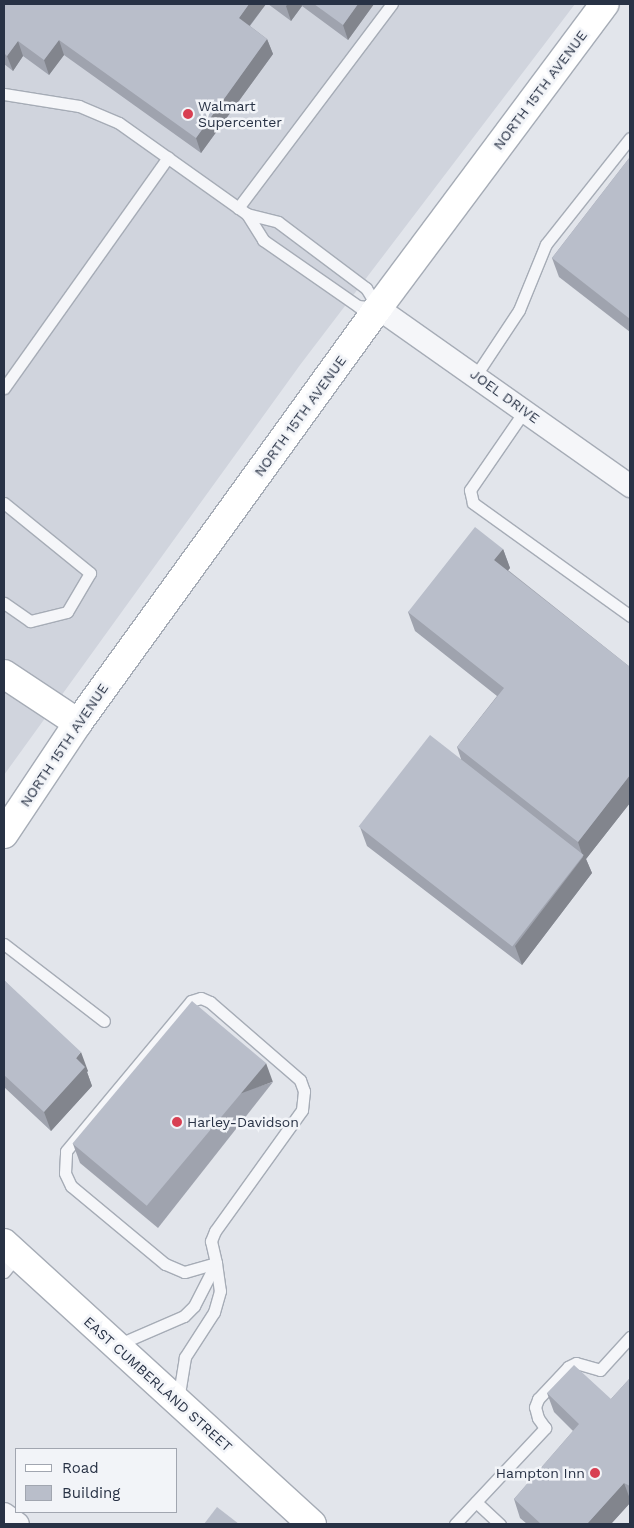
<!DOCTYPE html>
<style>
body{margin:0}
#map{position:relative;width:634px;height:1528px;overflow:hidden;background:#e2e5eb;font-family:"Work Sans",sans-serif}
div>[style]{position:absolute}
.built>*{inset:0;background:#d0d4dd}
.roads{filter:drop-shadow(1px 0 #a6acb6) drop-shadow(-1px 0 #a6acb6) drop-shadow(0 1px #a6acb6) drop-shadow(0 -1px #a6acb6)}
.lane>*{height:11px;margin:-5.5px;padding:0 5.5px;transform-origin:5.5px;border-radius:5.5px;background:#f5f6f9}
.street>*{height:22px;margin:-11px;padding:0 11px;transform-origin:11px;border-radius:11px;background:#f5f6f9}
.secondary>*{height:28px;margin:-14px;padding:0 14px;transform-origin:14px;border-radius:14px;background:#fff}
.highway>*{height:28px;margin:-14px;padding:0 14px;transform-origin:14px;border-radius:14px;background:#fff}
.wall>*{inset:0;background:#9fa3ae}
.shaded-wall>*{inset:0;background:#82858d;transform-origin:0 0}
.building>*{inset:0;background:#b9beca;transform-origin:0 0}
.dots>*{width:14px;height:14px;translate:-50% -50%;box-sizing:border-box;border:2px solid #f2f4f8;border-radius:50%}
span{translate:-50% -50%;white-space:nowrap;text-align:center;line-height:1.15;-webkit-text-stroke:5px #f2f4f8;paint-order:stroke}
.street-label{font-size:14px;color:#283245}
.poi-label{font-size:14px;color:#283245}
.left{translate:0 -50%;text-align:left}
.right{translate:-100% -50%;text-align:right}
.frame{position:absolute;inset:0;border:5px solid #283245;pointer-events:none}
.legend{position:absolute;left:15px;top:1448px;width:162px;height:65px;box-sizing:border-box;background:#f2f4f8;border:1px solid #a1a6b0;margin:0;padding:6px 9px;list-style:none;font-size:15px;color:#283245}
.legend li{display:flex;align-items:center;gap:10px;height:25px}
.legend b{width:25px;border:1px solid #a1a6b0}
</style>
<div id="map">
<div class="built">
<i style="clip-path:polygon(4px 4px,575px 4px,300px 365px,4px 775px)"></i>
</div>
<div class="roads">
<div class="lane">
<i style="left:4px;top:94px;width:76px;rotate:9.1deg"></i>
<i style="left:79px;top:106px;width:43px;rotate:23deg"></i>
<i style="left:119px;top:123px;width:157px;rotate:35.4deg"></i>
<i style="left:247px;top:214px;width:32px;rotate:14deg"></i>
<i style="left:278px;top:222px;width:110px;rotate:36.9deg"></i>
<i style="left:366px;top:288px;width:23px;rotate:59deg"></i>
<i style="left:238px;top:208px;width:256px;rotate:-53deg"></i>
<i style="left:247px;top:214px;width:31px;rotate:58deg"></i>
<i style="left:263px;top:240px;width:116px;rotate:34.8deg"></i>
<i style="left:358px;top:306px;width:18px;rotate:6deg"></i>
<i style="left:476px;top:375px;width:78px;rotate:-56.5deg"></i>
<i style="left:519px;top:310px;width:71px;rotate:-67.8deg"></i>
<i style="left:546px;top:244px;width:135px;rotate:-51.6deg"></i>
<i style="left:4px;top:388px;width:283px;rotate:-54.6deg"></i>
<i style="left:525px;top:410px;width:97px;rotate:124.5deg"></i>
<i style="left:470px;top:490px;width:13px;rotate:77deg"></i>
<i style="left:473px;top:503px;width:193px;rotate:35.7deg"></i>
<i style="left:4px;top:503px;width:111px;rotate:39.1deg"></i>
<i style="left:90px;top:573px;width:45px;rotate:120.5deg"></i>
<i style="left:67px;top:612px;width:38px;rotate:166deg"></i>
<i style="left:30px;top:621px;width:32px;rotate:-145deg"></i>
<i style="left:4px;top:944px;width:126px;rotate:37.6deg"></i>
<i style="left:201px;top:998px;width:10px;rotate:24deg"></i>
<i style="left:210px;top:1002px;width:119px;rotate:40.9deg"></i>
<i style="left:300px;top:1080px;width:12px;rotate:70deg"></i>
<i style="left:304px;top:1091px;width:19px;rotate:96deg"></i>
<i style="left:302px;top:1110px;width:149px;rotate:125.7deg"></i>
<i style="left:215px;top:1231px;width:11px;rotate:112deg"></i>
<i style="left:211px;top:1241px;width:23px;rotate:77deg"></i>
<i style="left:216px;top:1263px;width:33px;rotate:164deg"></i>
<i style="left:184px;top:1272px;width:21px;rotate:-157deg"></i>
<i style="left:165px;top:1264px;width:122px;rotate:-140.3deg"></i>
<i style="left:71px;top:1186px;width:14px;rotate:-115deg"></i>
<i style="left:65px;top:1173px;width:22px;rotate:-87deg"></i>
<i style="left:66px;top:1151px;width:195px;rotate:-50.2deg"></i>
<i style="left:191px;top:1001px;width:10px;rotate:-17deg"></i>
<i style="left:4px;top:1272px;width:22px;rotate:-51deg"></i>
<i style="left:117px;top:1345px;width:73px;rotate:-23.4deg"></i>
<i style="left:184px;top:1316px;width:14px;rotate:-45deg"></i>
<i style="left:194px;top:1306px;width:48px;rotate:-62.9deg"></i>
<i style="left:216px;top:1263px;width:28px;rotate:82deg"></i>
<i style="left:220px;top:1291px;width:22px;rotate:106deg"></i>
<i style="left:214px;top:1312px;width:54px;rotate:122.8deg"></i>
<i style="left:185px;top:1357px;width:44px;rotate:99.2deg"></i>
<i style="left:476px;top:1502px;width:33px;rotate:43deg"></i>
<i style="left:455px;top:1524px;width:132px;rotate:-46.8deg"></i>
<i style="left:545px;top:1428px;width:12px;rotate:-125deg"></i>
<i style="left:538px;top:1418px;width:11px;rotate:-105deg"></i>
<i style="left:535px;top:1407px;width:9px;rotate:-69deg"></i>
<i style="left:538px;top:1399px;width:44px;rotate:-46.8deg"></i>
<i style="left:568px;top:1367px;width:9px;rotate:-27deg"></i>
<i style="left:576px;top:1363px;width:25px;rotate:16deg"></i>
<i style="left:600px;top:1370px;width:45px;rotate:-47.7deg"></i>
</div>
<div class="street">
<i style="left:378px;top:308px;width:309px;rotate:35.2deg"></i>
<i style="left:4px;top:1514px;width:17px;rotate:36deg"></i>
</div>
<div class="secondary">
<i style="left:4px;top:674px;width:89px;rotate:33.5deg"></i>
<i style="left:4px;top:834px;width:133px;rotate:-56.3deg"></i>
<i style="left:78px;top:723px;width:512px;rotate:-54.14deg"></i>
<i style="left:378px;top:308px;width:379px;rotate:-53.3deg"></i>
</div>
<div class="highway">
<i style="left:4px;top:1243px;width:417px;rotate:42.4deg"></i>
</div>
</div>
<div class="wall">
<i style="clip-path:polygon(4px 4px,266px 4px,250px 26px,267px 39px,273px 54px,201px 153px,64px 55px,49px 75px,23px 56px,13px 71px,4px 64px)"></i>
<i style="clip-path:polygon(268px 4px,374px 4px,348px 40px,302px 6px,291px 21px)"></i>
<i style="clip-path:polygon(630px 157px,630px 332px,559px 277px,552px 258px)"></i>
<i style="clip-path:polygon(503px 549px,510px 568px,508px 570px,630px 667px,630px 803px,586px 859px,592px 873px,522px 965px,367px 846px,360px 827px,461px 759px,457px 747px,497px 696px,415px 631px,408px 612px)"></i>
<i style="clip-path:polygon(4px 980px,88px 1071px,87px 1072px,92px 1086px,51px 1131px,4px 1087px)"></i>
<i style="clip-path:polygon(273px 1082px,158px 1228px,80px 1163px,73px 1144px)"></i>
<i style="clip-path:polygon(630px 1378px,630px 1503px,611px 1524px,527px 1524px,520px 1518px,514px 1499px,573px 1431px,554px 1412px,547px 1393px,611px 1399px)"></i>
</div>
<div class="shaded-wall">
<i style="clip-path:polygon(249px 4px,266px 4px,244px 33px,239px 18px)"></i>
<i style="clip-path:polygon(288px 4px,301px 4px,302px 6px,291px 21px,286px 6px)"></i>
<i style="clip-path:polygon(358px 4px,374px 4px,348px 40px,343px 25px)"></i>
<i style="clip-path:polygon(267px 39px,273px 54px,201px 153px,196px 138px)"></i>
<i style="clip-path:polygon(59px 40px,64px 55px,49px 75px,44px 60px)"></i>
<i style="clip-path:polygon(18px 41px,23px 56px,13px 71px,7px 56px)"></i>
<i style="clip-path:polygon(503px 549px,510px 568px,501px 579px,494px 560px)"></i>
<i style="clip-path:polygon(630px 775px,630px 803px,586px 859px,592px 873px,522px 965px,515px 946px,583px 857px,578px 842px)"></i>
<i style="clip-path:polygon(81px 1052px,88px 1071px,87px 1072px,92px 1086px,51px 1131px,44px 1112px,76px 1058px)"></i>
<i style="left:266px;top:1063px;width:20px;height:186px;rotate:70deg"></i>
<i style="clip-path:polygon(624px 1483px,630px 1499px,630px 1503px,611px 1524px,587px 1524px)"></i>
</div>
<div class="building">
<i style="clip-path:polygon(4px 4px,249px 4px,239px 18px,267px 39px,196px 138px,59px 40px,44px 60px,18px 41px,7px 56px,4px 53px)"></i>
<i style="clip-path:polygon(314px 4px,358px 4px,343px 25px)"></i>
<i style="clip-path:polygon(630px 157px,630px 319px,552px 258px)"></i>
<i style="clip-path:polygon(475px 527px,503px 549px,494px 560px,630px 667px,630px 775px,578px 842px,457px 747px,504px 688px,408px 612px)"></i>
<i style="left:430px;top:735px;width:195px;height:116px;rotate:38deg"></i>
<i style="clip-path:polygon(4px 980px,81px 1052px,76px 1058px,85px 1067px,44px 1112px,4px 1075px)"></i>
<i style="left:192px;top:1001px;width:97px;height:186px;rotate:40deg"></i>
<i style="clip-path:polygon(574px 1365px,611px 1399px,630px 1378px,630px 1486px,624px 1483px,587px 1524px,541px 1524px,514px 1499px,579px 1424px,547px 1393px)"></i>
<i style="clip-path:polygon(217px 1507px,239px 1524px,204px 1524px)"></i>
</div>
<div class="dots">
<i style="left:188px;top:114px;background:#d83f52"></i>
<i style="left:177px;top:1122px;background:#d83f52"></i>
<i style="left:595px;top:1473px;background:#d83f52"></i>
</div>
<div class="street-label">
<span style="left:540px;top:90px;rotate:-53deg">NORTH 15TH AVENUE</span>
<span style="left:505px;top:396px;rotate:36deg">JOEL DRIVE</span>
<span style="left:300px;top:416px;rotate:-54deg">NORTH 15TH AVENUE</span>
<span style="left:64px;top:745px;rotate:-56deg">NORTH 15TH AVENUE</span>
<span style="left:158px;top:1384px;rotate:42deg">EAST CUMBERLAND STREET</span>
</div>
<div class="poi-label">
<span class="left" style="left:198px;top:114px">Walmart<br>Supercenter</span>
<span class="left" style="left:187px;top:1122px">Harley-Davidson</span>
<span class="right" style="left:585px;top:1473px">Hampton Inn</span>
</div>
<div class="frame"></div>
<ul class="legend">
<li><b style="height:6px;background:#fff"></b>Road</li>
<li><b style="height:14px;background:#b9beca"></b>Building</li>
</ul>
</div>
